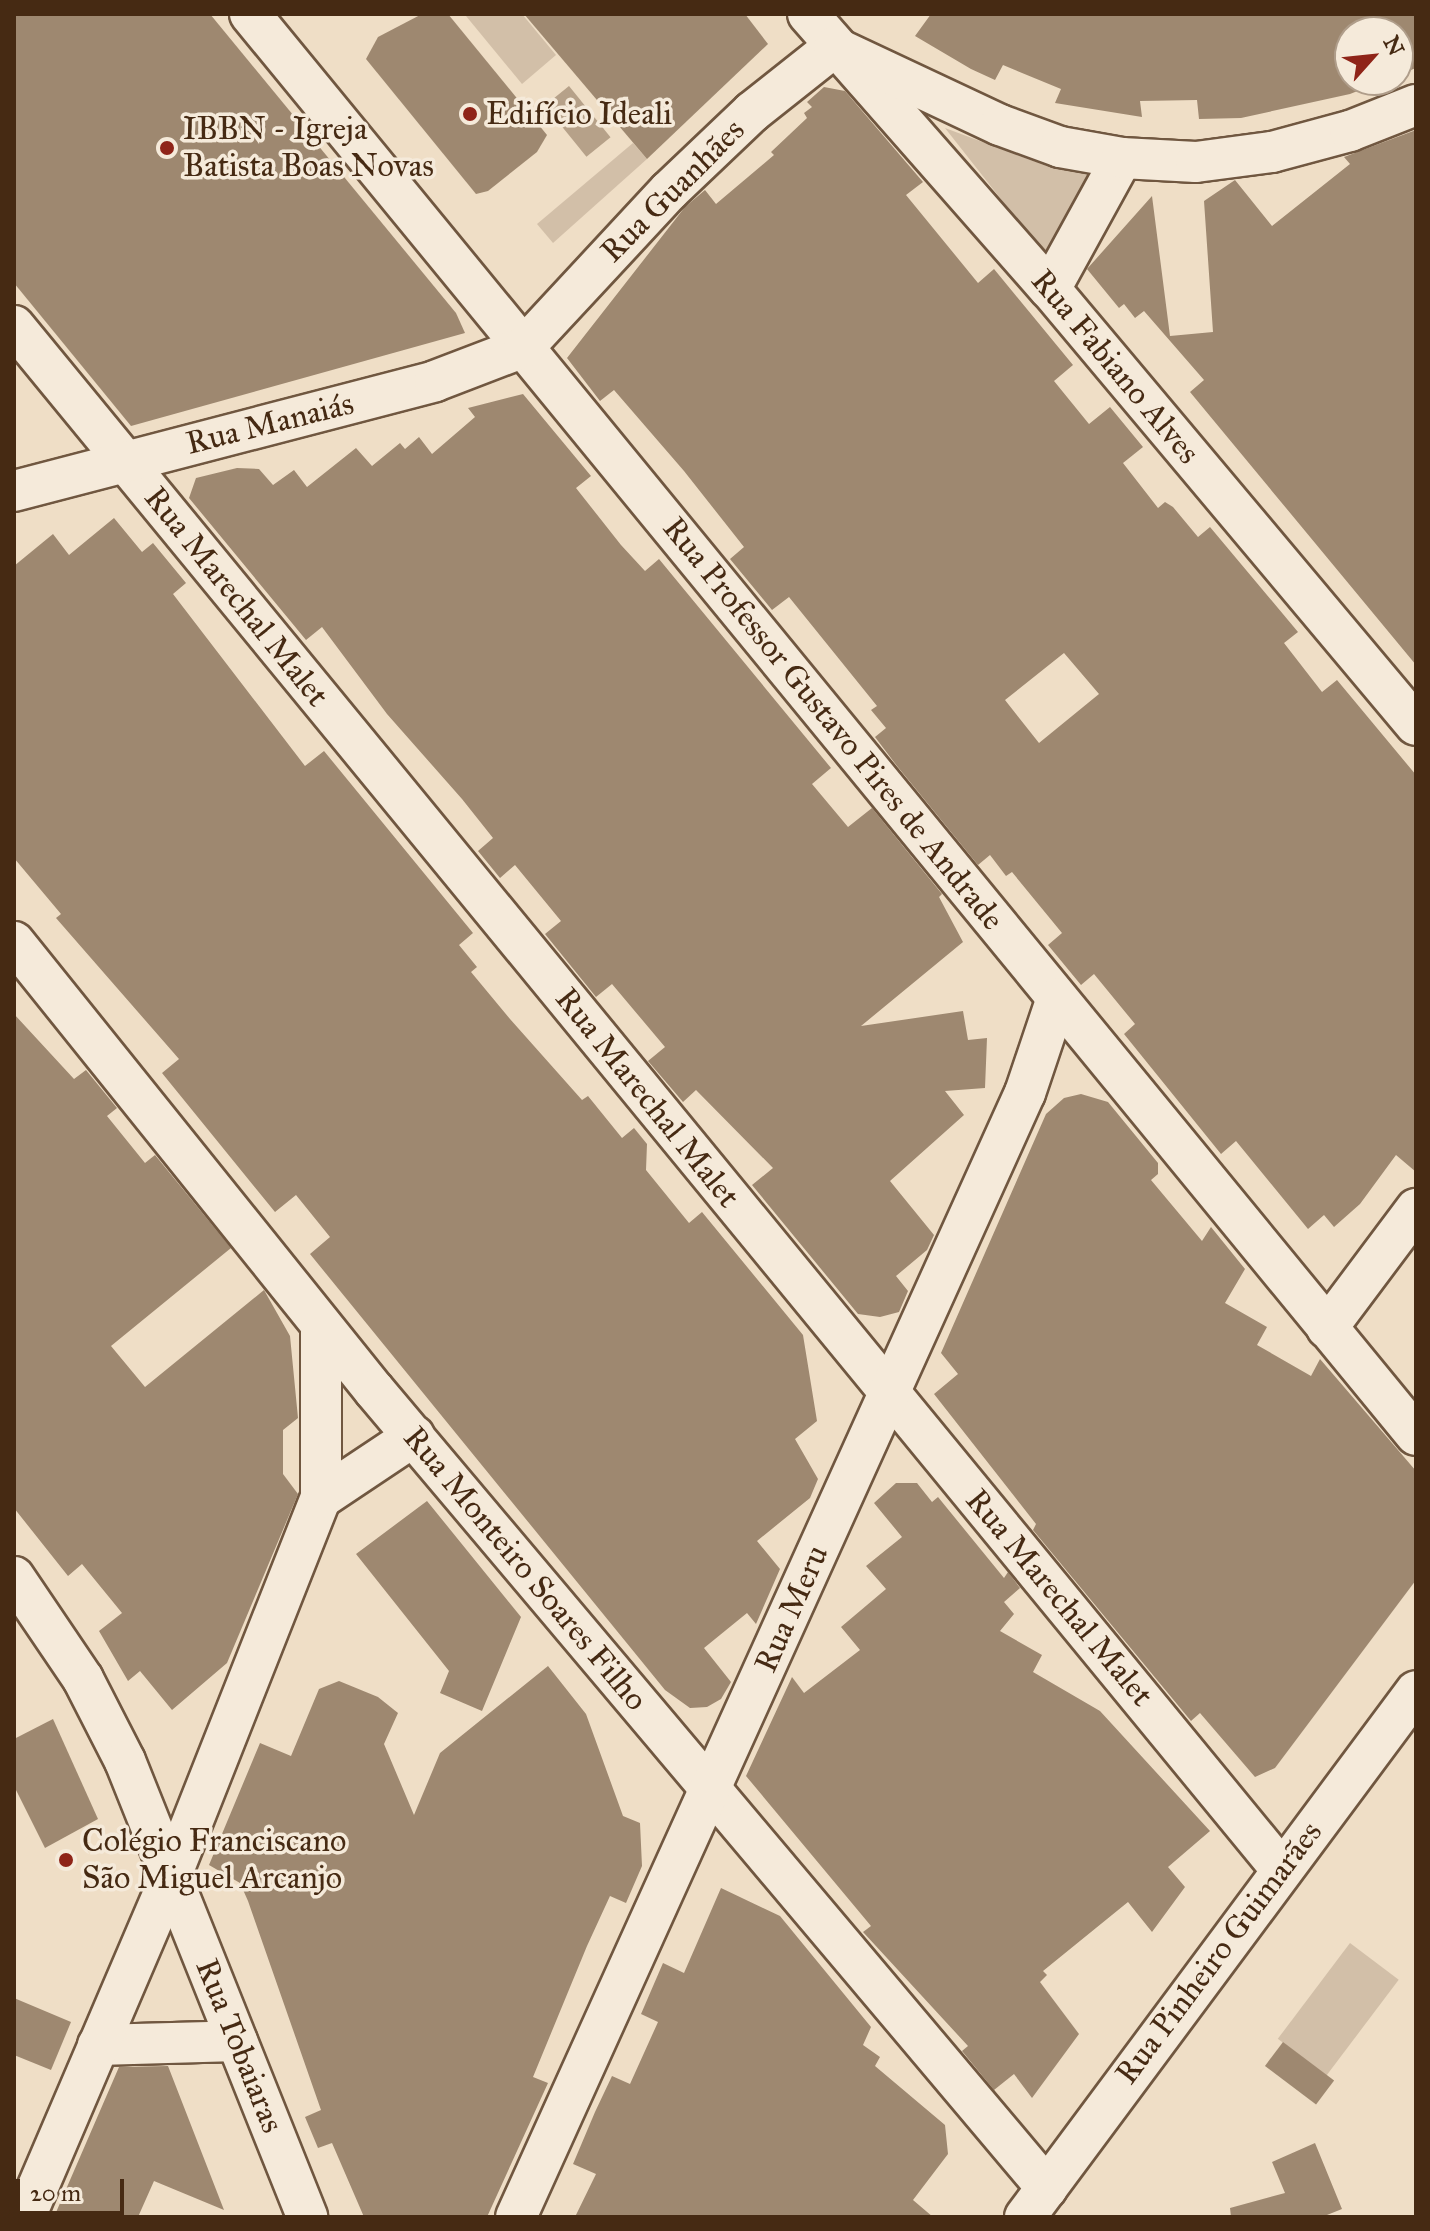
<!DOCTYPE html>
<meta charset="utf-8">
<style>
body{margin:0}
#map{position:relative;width:1430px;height:2231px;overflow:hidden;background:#efdec6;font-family:"IM FELL Great Primer",serif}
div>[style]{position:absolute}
.green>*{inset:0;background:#d2bfa8;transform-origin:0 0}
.water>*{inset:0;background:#b6a189;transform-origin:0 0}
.building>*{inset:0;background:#9e8870;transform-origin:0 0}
.roads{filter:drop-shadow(2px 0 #705740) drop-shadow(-2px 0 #705740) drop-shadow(0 2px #705740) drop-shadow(0 -2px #705740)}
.street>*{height:40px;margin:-20px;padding:0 20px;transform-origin:20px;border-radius:20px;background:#f5eada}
.dots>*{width:22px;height:22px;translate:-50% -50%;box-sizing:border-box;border:4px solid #f5eada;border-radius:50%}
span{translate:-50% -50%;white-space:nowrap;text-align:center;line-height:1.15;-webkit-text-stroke:7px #f5eada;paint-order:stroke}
.poi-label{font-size:32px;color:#462a13}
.left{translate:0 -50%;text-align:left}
.street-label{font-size:32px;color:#462a13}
.frame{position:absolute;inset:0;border:16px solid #462a13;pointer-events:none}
.north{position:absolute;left:1334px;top:16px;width:80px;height:80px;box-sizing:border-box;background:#f5eada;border:2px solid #af9d8a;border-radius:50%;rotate:63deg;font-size:22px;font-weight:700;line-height:32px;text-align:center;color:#462a13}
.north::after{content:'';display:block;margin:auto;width:28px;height:36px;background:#8f2418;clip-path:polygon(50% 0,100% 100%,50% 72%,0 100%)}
.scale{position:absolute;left:16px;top:2179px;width:108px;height:36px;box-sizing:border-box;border:4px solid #462a13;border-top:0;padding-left:10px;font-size:24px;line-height:28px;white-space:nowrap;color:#462a13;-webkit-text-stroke:6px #f5eada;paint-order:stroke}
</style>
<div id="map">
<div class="green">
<i style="clip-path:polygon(522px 14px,556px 55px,522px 84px,466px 16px)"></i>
<i style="clip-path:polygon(945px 128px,1047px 166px,1095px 173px,1049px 260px)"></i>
<i style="clip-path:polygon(633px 143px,647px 159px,553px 243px,537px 224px)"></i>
<i style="left:1350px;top:1943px;width:61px;height:120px;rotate:37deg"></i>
</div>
<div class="water">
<i style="left:569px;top:86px;width:66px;height:31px;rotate:51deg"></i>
</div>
<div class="building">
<i style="clip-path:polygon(14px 14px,210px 14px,456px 313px,465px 333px,131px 426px,14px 283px)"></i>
<i style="clip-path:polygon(422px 14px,448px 14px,547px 135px,537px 152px,488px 191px,476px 194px,366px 59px,378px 37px)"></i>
<i style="clip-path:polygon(524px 14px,745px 14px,768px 44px,647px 159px)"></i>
<i style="clip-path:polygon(931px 14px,1416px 14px,1416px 68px,1398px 75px,1398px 32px,1350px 32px,1350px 80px,1385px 80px,1350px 94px,1241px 118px,1199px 119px,1197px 100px,1140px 101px,1142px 117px,1055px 103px,1061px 89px,1003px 65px,995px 80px,971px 69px,915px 36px)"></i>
<i style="clip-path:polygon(evenodd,824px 87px,845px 91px,923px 182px,906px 195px,978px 283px,994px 269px,1073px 365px,1054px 381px,1089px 424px,1110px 407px,1143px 447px,1123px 463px,1158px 508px,1165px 502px,1173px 507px,1198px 537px,1210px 527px,1298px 632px,1284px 643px,1322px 692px,1337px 680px,1416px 775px,1416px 1172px,1396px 1155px,1360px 1204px,1334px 1227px,1324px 1215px,1308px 1229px,1236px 1141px,1221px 1154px,1124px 1034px,1135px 1024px,1094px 974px,1081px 985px,1048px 945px,1062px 933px,1012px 872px,1006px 876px,990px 855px,978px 865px,897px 766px,875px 737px,886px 728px,871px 710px,877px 706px,789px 597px,772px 610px,730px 559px,744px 547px,684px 471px,614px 390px,600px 401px,567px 358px,685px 207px,705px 190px,716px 204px,774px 155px,771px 152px,807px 118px,804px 113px,812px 107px,807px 102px,824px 87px,1064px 653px,1099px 694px,1039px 743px,1005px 700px,1064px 653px)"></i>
<i style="clip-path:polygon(1416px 130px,1416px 665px,1190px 392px,1204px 380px,1144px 311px,1135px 318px,1124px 304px,1119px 308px,1087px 269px,1152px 196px,1170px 336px,1213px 332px,1204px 201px,1235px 180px,1272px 226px,1350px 164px,1344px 157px)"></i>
<i style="clip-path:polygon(523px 394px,591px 476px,576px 488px,621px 545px,645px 571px,659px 559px,831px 768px,812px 784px,848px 827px,872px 808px,942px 894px,939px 897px,963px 942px,861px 1026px,963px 1011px,968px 1040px,987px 1038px,985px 1088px,945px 1091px,964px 1115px,890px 1181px,934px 1235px,927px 1250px,896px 1276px,908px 1291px,899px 1312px,880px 1317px,858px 1314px,752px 1185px,773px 1168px,696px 1090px,683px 1102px,648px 1061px,665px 1047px,612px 984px,596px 997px,545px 934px,561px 921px,515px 865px,500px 878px,478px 851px,493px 838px,462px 799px,387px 714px,322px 627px,306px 640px,189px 498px,196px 478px,237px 468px,259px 469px,273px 485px,294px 470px,307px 487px,356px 448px,372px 466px,400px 443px,405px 449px,419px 437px,432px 454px,475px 417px,468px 408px)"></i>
<i style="clip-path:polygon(114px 518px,142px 552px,153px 543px,186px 583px,173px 594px,305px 766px,324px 751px,473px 933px,459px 945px,477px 967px,471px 972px,510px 1019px,582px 1100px,588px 1096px,622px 1138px,634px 1128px,647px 1144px,646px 1170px,689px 1223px,702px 1212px,803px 1335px,817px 1421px,795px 1439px,818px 1479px,810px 1498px,757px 1541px,780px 1569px,756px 1624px,747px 1613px,704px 1648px,731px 1682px,721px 1699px,707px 1707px,690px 1708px,665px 1690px,310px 1254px,330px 1237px,296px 1195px,275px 1212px,162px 1073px,179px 1059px,56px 918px,61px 914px,14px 858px,14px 566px,53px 534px,69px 555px)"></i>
<i style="clip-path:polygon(14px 1014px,74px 1079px,86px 1070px,117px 1108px,107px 1116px,145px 1163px,155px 1155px,231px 1248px,111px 1346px,145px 1387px,264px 1290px,290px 1336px,298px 1418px,283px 1430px,283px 1474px,298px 1494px,227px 1663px,172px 1710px,140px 1671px,128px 1681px,99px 1631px,122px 1613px,82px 1564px,68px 1576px,14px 1508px)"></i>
<i style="clip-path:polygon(1081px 1094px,1108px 1102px,1158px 1163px,1158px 1174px,1151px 1180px,1202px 1241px,1211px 1227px,1245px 1269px,1225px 1303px,1267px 1327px,1257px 1345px,1311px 1376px,1320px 1359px,1416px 1471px,1416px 1580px,1275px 1768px,1255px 1777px,1200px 1713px,1191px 1721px,1033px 1530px,1036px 1524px,934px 1394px,958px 1374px,941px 1353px,1046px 1114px,1064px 1098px)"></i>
<i style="clip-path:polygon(896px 1483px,917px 1483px,932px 1502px,938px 1497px,1004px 1578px,1008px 1572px,1020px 1588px,1004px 1602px,1014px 1614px,1000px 1631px,1042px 1655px,1033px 1672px,1100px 1711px,1210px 1831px,1168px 1867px,1185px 1887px,1152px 1932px,1128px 1902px,1043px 1971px,1047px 1975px,1040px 1982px,1079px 2034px,1032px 2098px,1014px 2074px,994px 2090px,962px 2051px,968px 2046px,863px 1932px,871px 1926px,746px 1776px,792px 1677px,804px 1693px,860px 1650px,841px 1627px,886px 1589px,866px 1566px,902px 1537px,874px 1503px)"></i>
<i style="clip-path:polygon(427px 1501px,521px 1617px,482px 1711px,440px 1693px,449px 1671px,356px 1554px)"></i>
<i style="clip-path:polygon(548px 1666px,586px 1714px,623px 1816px,640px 1823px,642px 1866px,626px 1903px,610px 1896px,587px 1946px,533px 2077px,548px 2083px,487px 2217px,364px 2217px,332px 2143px,318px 2148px,305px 2117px,321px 2110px,248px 1901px,240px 1883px,209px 1865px,260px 1743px,291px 1756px,319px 1689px,339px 1681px,378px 1697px,398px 1713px,384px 1744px,414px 1815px,440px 1753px)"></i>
<i style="clip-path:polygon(53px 1719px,98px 1819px,45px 1848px,14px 1786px,14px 1739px)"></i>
<i style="clip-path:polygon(721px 1888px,780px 1916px,871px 2027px,863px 2045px,880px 2057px,875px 2066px,945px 2125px,948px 2154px,913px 2200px,933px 2217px,575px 2217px,596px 2174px,573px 2164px,595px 2112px,612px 2076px,630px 2084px,658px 2022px,641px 2014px,663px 1963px,684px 1973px)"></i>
<i style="clip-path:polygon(14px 1998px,71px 2022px,51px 2070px,14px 2055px)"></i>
<i style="left:1283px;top:2042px;width:64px;height:30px;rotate:37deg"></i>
<i style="clip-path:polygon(168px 2066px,224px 2210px,154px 2181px,138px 2217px,54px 2217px,119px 2067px)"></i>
<i style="clip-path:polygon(1315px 2143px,1342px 2209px,1322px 2217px,1231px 2217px,1230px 2208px,1285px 2193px,1272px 2162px)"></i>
</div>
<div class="roads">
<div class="street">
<i style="left:250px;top:14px;width:1838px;rotate:50.63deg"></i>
<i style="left:808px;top:14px;width:366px;rotate:48.7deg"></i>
<i style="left:1050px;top:289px;width:569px;rotate:49.99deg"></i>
<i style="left:1050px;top:289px;width:149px;rotate:-61.2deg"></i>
<i style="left:14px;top:326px;width:1997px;rotate:50.61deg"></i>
<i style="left:14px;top:491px;width:435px;rotate:-14.6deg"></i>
<i style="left:435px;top:381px;width:95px;rotate:-20.9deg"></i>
<i style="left:524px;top:347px;width:213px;rotate:-47.1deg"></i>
<i style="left:669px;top:191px;width:115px;rotate:-43.6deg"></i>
<i style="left:752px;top:112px;width:105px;rotate:-38.4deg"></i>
<i style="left:834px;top:47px;width:183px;rotate:25.2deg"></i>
<i style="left:1000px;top:125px;width:64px;rotate:20.1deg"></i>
<i style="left:1060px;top:147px;width:63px;rotate:10.1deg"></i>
<i style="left:1122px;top:158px;width:74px;rotate:3.1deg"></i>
<i style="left:1196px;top:162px;width:77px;rotate:-7.5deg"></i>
<i style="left:1272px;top:152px;width:81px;rotate:-15.1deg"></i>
<i style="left:1350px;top:131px;width:71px;rotate:-21.5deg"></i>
<i style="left:14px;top:942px;width:575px;rotate:51.22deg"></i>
<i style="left:374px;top:1390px;width:1044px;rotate:49.86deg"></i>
<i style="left:1327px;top:1328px;width:149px;rotate:-53.2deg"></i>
<i style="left:321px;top:1498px;width:112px;rotate:-33.7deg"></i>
<i style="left:14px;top:1577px;width:123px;rotate:55.9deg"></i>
<i style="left:83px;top:1679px;width:92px;rotate:62.9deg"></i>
<i style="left:125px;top:1761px;width:491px;rotate:68.2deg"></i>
<i style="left:98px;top:2045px;width:139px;rotate:-1.6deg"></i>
<i style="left:25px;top:2217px;width:371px;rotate:-66.8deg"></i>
<i style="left:171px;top:1876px;width:407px;rotate:-68.4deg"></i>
<i style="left:321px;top:1498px;width:173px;rotate:-90deg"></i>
<i style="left:516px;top:2217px;width:1234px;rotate:-65.64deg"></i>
<i style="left:1025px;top:1093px;width:100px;rotate:-71.4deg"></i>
<i style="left:1025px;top:2217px;width:655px;rotate:-53.37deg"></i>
</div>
</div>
<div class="dots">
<i style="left:470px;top:114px;background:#8f2418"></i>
<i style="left:167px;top:148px;background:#8f2418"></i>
<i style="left:66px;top:1860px;background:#8f2418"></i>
</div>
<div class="poi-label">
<span class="left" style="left:486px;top:114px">Edifício Ideali</span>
<span class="left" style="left:183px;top:148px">IBBN - Igreja<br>Batista Boas Novas</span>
<span class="left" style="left:82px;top:1860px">Colégio Franciscano<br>São Miguel Arcanjo</span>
</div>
<div class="street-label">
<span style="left:673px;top:191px;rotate:-45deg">Rua Guanhães</span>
<span style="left:1115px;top:367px;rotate:50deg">Rua Fabiano Alves</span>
<span style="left:270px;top:424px;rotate:-14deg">Rua Manaiás</span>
<span style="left:236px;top:597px;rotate:51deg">Rua Marechal Malet</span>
<span style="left:833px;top:724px;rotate:51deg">Rua Professor Gustavo Pires de Andrade</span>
<span style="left:647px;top:1098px;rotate:51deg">Rua Marechal Malet</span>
<span style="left:525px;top:1569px;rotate:50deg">Rua Monteiro Soares Filho</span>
<span style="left:1059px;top:1598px;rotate:50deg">Rua Marechal Malet</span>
<span style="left:792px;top:1609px;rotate:-66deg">Rua Meru</span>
<span style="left:1219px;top:1953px;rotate:-53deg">Rua Pinheiro Guimarães</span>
<span style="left:239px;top:2046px;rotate:68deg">Rua Tobaiaras</span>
</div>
<div class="frame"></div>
<div class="north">N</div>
<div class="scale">20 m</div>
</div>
